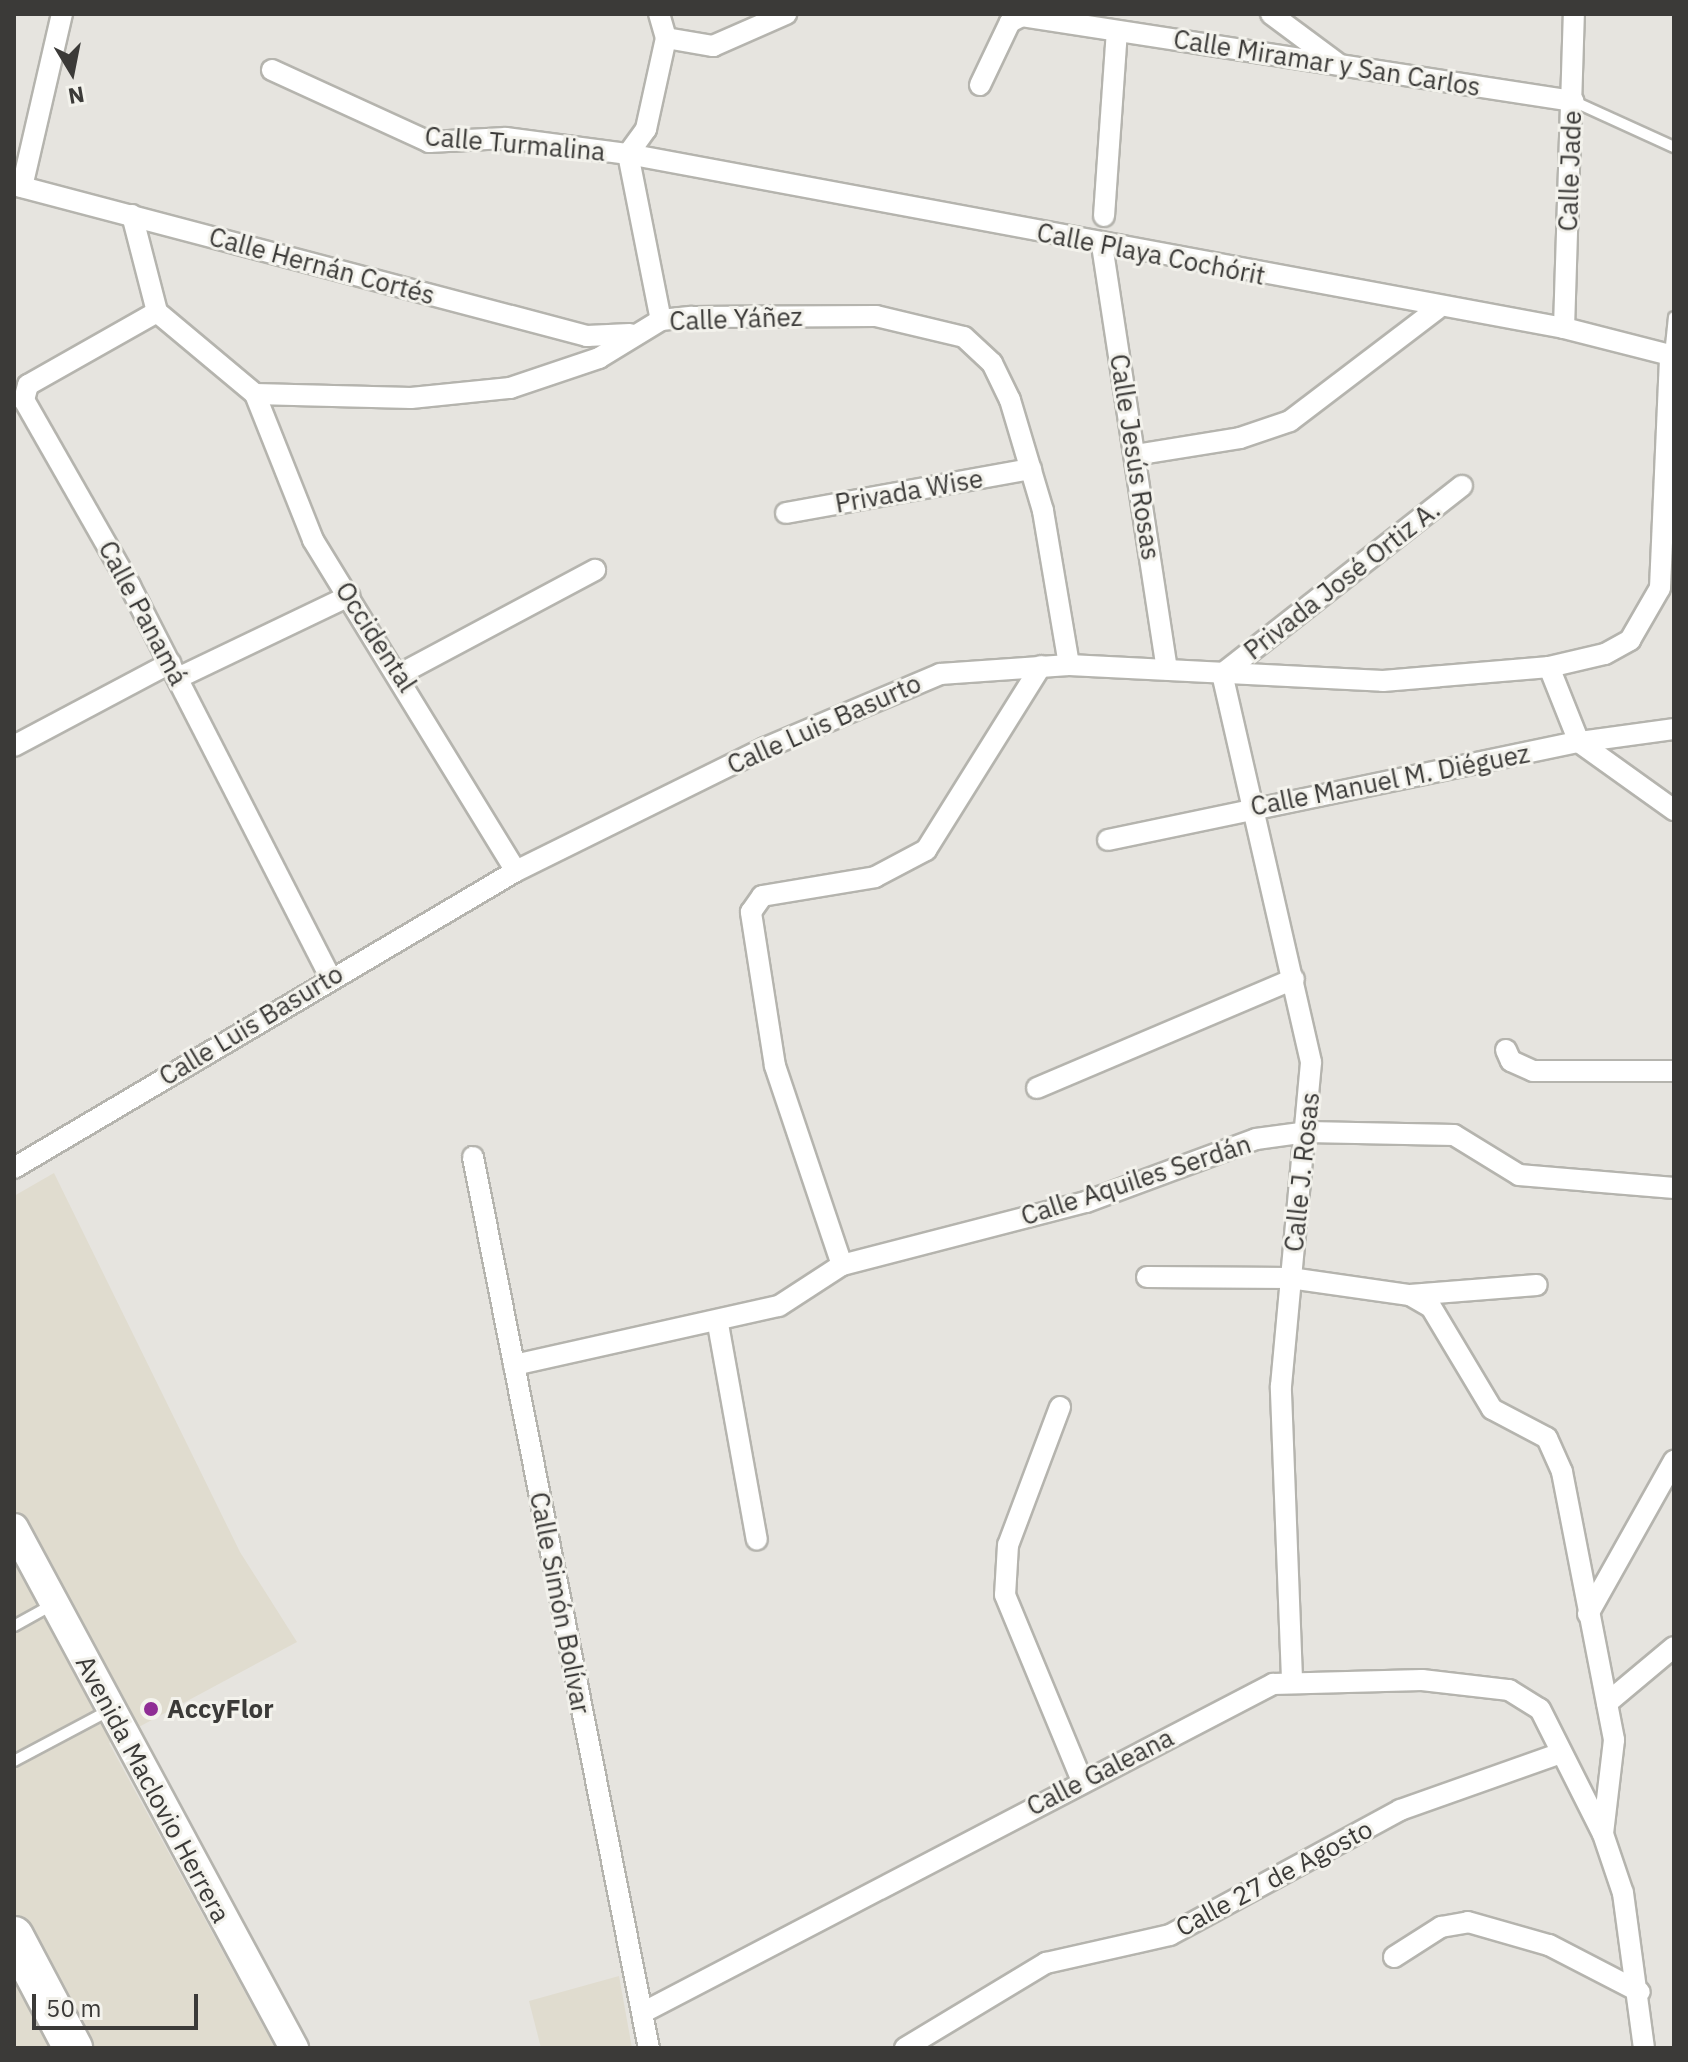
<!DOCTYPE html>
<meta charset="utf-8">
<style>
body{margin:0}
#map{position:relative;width:1688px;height:2062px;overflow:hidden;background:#e6e4df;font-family:"IBM Plex Sans",sans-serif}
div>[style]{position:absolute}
.built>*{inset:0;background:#e0dccf}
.roads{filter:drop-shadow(2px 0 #b5b4ae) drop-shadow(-2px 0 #b5b4ae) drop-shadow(0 2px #b5b4ae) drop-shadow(0 -2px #b5b4ae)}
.lane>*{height:10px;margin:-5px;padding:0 5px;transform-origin:5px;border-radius:5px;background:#fff}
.street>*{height:20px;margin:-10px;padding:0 10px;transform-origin:10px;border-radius:10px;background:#fff}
.secondary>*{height:28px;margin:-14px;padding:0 14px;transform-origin:14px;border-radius:14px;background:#fff}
.highway>*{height:38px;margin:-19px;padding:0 19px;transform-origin:19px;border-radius:19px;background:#fff}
.dots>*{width:22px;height:22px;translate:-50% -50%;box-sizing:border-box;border:4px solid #f3f2ec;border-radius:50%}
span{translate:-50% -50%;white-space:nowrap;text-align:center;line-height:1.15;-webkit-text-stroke:6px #f3f2ec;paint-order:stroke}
.street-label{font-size:26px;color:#3b3a38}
.poi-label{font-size:26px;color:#3b3a38;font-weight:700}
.left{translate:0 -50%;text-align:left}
.frame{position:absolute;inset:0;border:16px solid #3b3a38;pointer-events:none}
.north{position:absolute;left:32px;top:32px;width:80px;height:80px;-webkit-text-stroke:6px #f3f2ec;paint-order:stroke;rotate:170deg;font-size:22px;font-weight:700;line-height:32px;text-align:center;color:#3b3a38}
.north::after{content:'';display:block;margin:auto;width:28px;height:36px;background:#3b3a38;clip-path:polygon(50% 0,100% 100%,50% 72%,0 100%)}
.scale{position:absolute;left:32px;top:1994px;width:166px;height:36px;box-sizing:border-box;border:4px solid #3b3a38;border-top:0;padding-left:10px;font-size:24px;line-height:28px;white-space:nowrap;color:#3b3a38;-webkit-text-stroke:6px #f3f2ec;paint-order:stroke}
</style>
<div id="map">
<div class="built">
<i style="clip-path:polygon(54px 1173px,240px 1552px,297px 1642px,109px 1743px,275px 2048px,14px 2048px,14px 1196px)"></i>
<i style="clip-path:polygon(619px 1976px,632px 2048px,541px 2048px,529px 2001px)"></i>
</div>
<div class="roads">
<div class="lane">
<i style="left:1573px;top:101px;width:111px;rotate:24.5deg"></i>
<i style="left:1670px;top:355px;width:38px;rotate:-84deg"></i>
<i style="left:14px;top:1626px;width:43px;rotate:-28.9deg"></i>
<i style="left:14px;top:1761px;width:106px;rotate:-28deg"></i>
</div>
<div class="street">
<i style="left:1271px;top:14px;width:82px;rotate:36.6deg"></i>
<i style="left:666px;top:38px;width:48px;rotate:9.7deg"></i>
<i style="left:713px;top:46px;width:80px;rotate:-23.7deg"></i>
<i style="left:272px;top:70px;width:173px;rotate:24.6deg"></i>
<i style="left:429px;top:142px;width:77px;rotate:-3deg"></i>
<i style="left:506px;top:138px;width:123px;rotate:7.5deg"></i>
<i style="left:628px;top:154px;width:952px;rotate:10.53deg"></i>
<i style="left:1564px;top:328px;width:114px;rotate:14.3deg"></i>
<i style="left:980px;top:85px;width:70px;rotate:-64.5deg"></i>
<i style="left:1010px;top:22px;width:13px;rotate:-27deg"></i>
<i style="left:1022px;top:16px;width:558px;rotate:8.77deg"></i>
<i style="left:628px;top:154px;width:169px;rotate:78.8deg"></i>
<i style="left:628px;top:154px;width:31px;rotate:-54deg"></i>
<i style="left:646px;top:129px;width:93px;rotate:-77.6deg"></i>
<i style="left:666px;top:38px;width:25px;rotate:-106deg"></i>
<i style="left:14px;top:185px;width:593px;rotate:14.76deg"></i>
<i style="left:587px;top:336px;width:43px;rotate:-2.7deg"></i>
<i style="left:22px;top:187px;width:178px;rotate:-77deg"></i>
<i style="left:132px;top:215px;width:100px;rotate:75.5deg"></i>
<i style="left:157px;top:312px;width:128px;rotate:39.9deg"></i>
<i style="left:255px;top:394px;width:156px;rotate:1.5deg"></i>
<i style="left:411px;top:398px;width:100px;rotate:-5.8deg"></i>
<i style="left:510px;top:388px;width:94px;rotate:-18.6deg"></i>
<i style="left:599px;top:358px;width:73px;rotate:-31.5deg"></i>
<i style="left:661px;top:320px;width:31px;rotate:-6deg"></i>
<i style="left:692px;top:317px;width:184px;rotate:-0.3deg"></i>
<i style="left:876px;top:316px;width:90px;rotate:13.4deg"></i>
<i style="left:964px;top:337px;width:38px;rotate:43deg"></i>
<i style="left:992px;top:363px;width:41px;rotate:64.1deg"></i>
<i style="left:1010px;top:400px;width:116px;rotate:73.4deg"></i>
<i style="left:1043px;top:511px;width:156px;rotate:80.4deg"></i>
<i style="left:1104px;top:216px;width:185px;rotate:-86deg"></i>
<i style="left:1102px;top:245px;width:429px;rotate:81.3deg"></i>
<i style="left:157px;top:312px;width:148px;rotate:150.5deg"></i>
<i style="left:28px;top:385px;width:16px;rotate:105deg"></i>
<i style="left:24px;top:400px;width:214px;rotate:60.3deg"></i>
<i style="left:130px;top:586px;width:439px;rotate:62.9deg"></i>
<i style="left:1564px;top:328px;width:314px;rotate:-88.2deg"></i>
<i style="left:255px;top:394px;width:157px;rotate:68.3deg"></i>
<i style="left:313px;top:540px;width:388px;rotate:58.5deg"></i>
<i style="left:1135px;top:455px;width:106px;rotate:-9.2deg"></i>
<i style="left:1240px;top:438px;width:53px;rotate:-18.8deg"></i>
<i style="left:1290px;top:421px;width:185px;rotate:-37.3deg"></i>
<i style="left:786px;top:513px;width:249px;rotate:-10.2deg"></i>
<i style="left:1549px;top:667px;width:81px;rotate:68.2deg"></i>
<i style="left:1579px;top:742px;width:117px;rotate:35.6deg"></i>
<i style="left:402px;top:673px;width:219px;rotate:-28.1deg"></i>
<i style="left:178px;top:678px;width:190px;rotate:-25.6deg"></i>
<i style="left:14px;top:746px;width:177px;rotate:-28deg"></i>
<i style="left:1108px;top:840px;width:481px;rotate:-11.8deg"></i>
<i style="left:1579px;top:742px;width:96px;rotate:-7.8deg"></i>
<i style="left:1506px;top:1050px;width:12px;rotate:66deg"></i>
<i style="left:1511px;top:1061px;width:24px;rotate:24deg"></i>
<i style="left:1533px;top:1071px;width:141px"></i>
<i style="left:1037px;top:1088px;width:279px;rotate:-23deg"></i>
<i style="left:473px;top:1157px;width:908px;rotate:78.83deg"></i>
<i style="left:14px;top:1168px;width:583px;rotate:-30.61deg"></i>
<i style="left:516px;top:871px;width:278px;rotate:-26.3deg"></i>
<i style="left:765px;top:748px;width:190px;rotate:-22.9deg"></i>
<i style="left:940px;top:674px;width:129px;rotate:-4deg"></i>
<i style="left:1069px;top:665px;width:314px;rotate:2.9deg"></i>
<i style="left:1383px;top:681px;width:167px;rotate:-4.8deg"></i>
<i style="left:1549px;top:667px;width:57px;rotate:-13.1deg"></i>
<i style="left:1605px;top:654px;width:29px;rotate:-29deg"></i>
<i style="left:1630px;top:640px;width:60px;rotate:-60deg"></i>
<i style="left:1660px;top:588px;width:232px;rotate:-87.5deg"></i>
<i style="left:842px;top:1265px;width:210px;rotate:-108.6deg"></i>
<i style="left:775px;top:1066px;width:156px;rotate:-98.9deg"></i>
<i style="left:751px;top:912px;width:19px;rotate:-55deg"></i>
<i style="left:762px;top:896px;width:115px;rotate:-9.5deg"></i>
<i style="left:875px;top:877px;width:58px;rotate:-27.9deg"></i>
<i style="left:926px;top:850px;width:217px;rotate:-58deg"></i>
<i style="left:1147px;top:1277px;width:143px;rotate:0.4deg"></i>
<i style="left:1290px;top:1278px;width:121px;rotate:8.1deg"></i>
<i style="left:1410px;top:1295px;width:24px;rotate:30deg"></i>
<i style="left:1431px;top:1307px;width:119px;rotate:59.1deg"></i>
<i style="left:1492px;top:1409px;width:62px;rotate:27.8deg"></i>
<i style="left:1547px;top:1438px;width:37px;rotate:66deg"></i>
<i style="left:1562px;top:1472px;width:273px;rotate:79deg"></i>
<i style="left:1614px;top:1740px;width:94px;rotate:96.7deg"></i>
<i style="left:1410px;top:1295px;width:127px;rotate:-4.5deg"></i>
<i style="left:718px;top:1324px;width:219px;rotate:79.8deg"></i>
<i style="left:514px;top:1365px;width:271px;rotate:-12.6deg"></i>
<i style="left:779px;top:1306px;width:75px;rotate:-33.1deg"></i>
<i style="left:842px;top:1265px;width:252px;rotate:-14.5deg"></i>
<i style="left:1086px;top:1202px;width:181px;rotate:-20.3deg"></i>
<i style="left:1256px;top:1139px;width:51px;rotate:-7.8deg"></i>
<i style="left:1307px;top:1132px;width:147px;rotate:1.2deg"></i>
<i style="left:1454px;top:1135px;width:76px;rotate:31.6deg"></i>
<i style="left:1519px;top:1175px;width:156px;rotate:4.8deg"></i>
<i style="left:1060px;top:1407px;width:147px;rotate:110.6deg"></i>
<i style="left:1008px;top:1545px;width:50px;rotate:93.4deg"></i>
<i style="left:1005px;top:1595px;width:201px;rotate:67.5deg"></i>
<i style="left:1588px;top:1614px;width:176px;rotate:-60.7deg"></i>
<i style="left:1292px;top:1679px;width:293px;rotate:-92.2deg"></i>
<i style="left:1281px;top:1386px;width:325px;rotate:-84.7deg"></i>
<i style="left:1311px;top:1062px;width:398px;rotate:-102.9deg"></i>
<i style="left:1222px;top:674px;width:305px;rotate:-38.1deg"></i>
<i style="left:1607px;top:1703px;width:87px;rotate:-39.9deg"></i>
<i style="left:1394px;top:1957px;width:56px;rotate:-32.6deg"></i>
<i style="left:1441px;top:1927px;width:27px;rotate:-10deg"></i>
<i style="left:1468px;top:1922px;width:84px;rotate:15.9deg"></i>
<i style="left:1549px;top:1945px;width:102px;rotate:27.3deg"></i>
<i style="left:642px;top:2013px;width:712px;rotate:-27.54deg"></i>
<i style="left:1273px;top:1684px;width:149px;rotate:-1.5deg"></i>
<i style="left:1422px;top:1680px;width:88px;rotate:6.6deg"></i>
<i style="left:1509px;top:1690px;width:36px;rotate:32deg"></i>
<i style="left:1540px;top:1709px;width:140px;rotate:63.3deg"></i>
<i style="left:1603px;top:1834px;width:62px;rotate:71.3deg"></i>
<i style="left:1623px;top:1893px;width:156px;rotate:82.3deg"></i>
<i style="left:905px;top:2048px;width:165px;rotate:-31.1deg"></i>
<i style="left:1046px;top:1963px;width:127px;rotate:-12.7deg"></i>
<i style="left:1170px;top:1935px;width:262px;rotate:-28.5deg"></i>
<i style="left:1400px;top:1810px;width:171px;rotate:-19.5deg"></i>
</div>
<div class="secondary">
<i style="left:14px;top:1528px;width:591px;rotate:61.7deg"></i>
</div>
<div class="highway">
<i style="left:14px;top:1936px;width:127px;rotate:62.2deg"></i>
</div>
</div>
<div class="dots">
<i style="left:151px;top:1709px;background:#8f2d95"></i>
</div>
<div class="street-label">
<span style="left:1327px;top:63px;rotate:9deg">Calle Miramar y San Carlos</span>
<span style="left:515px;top:144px;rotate:5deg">Calle Turmalina</span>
<span style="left:1570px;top:171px;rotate:-88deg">Calle Jade</span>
<span style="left:1151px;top:254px;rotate:11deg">Calle Playa Cochórit</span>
<span style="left:322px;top:266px;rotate:15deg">Calle Hernán Cortés</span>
<span style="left:736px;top:319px;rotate:-2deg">Calle Yáñez</span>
<span style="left:1135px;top:457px;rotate:81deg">Calle Jesús Rosas</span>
<span style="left:909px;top:491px;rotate:-10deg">Privada Wise</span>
<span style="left:1342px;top:580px;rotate:-38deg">Privada José Ortiz A.</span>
<span style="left:143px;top:613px;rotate:62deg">Calle Panamá</span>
<span style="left:376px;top:637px;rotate:57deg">Occidental</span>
<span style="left:824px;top:724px;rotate:-24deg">Calle Luis Basurto</span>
<span style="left:1390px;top:780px;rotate:-11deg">Calle Manuel M. Diéguez</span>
<span style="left:251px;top:1025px;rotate:-31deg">Calle Luis Basurto</span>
<span style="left:1302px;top:1172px;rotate:-84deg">Calle J. Rosas</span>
<span style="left:1136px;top:1180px;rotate:-18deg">Calle Aquiles Serdán</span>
<span style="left:560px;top:1603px;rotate:79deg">Calle Simón Bolívar</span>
<span style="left:1100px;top:1772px;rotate:-27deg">Calle Galeana</span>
<span style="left:153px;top:1789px;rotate:62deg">Avenida Maclovio Herrera</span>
<span style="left:1274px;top:1878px;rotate:-28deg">Calle 27 de Agosto</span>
</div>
<div class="poi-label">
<span class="left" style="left:167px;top:1709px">AccyFlor</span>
</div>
<div class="frame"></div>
<div class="north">N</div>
<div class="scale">50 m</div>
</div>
